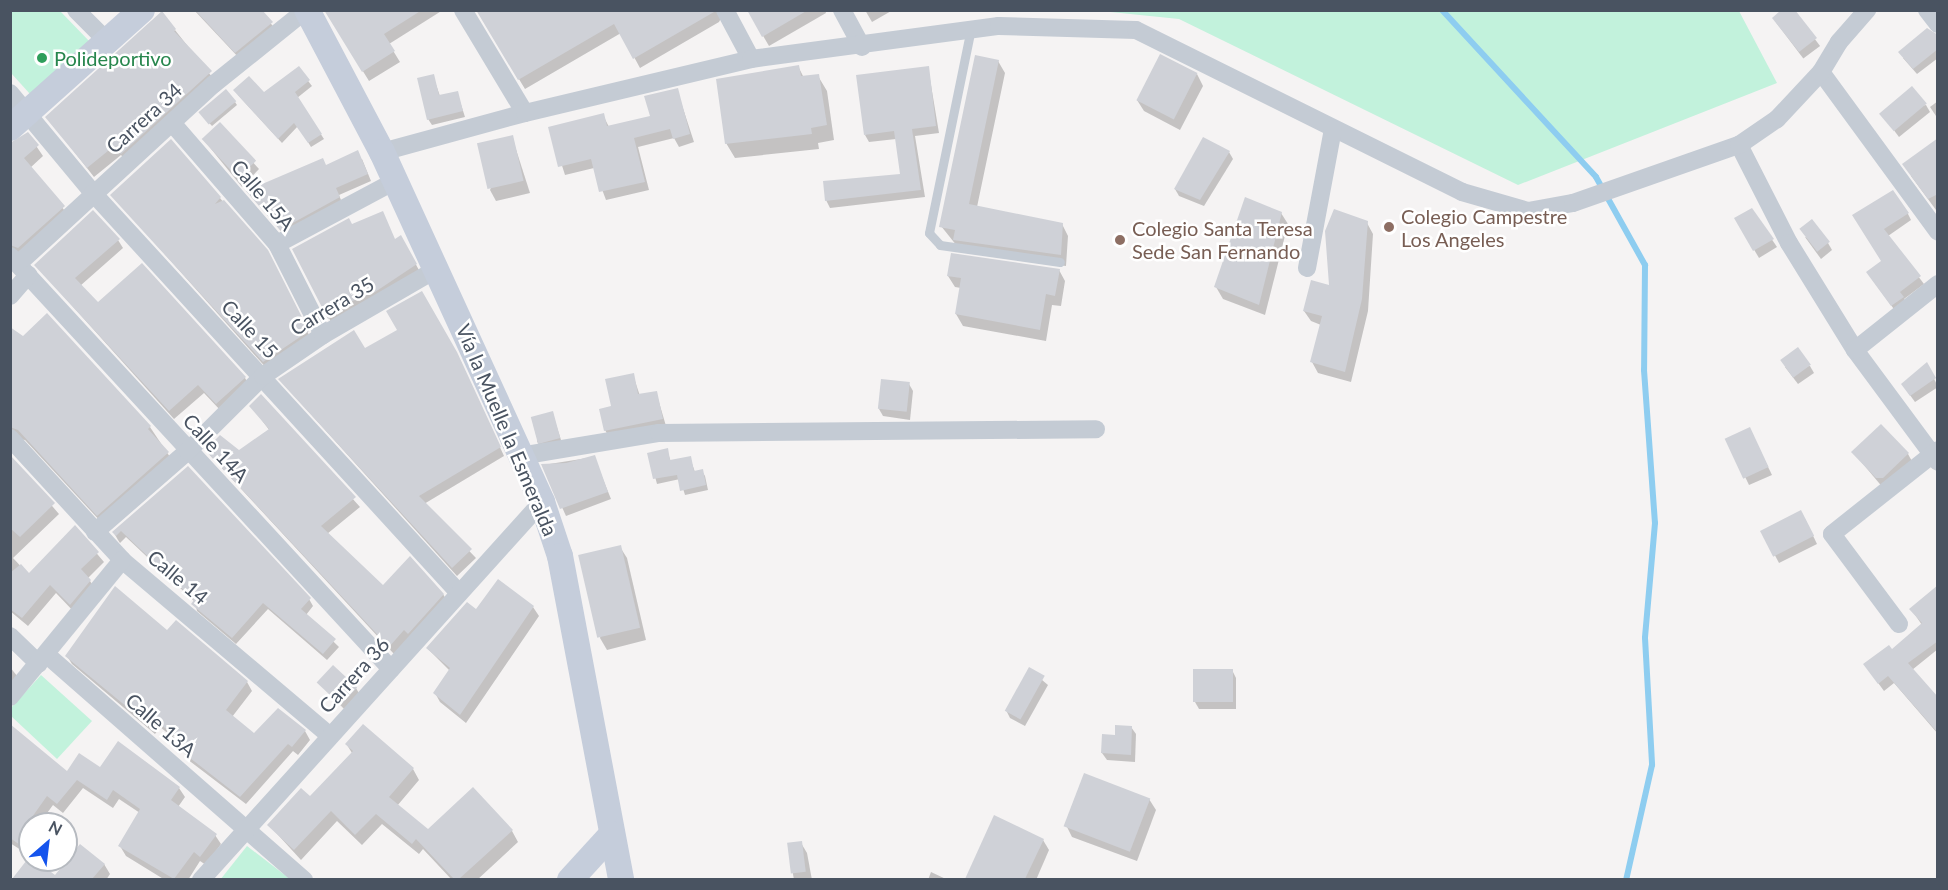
<!DOCTYPE html>
<meta charset="utf-8">
<style>
body{margin:0}
#map{position:relative;width:1948px;height:890px;overflow:hidden;background:#f5f3f3;font-family:Lato,sans-serif}
div>[style]{position:absolute}
.green>*{inset:0;background:#c2f2dc}
.shadow>*{inset:0;background:#0003;transform-origin:0 0}
.stream>*{height:6px;margin:-3px;padding:0 3px;transform-origin:3px;border-radius:3px;background:#8ecdf0}
.building>*{inset:0;background:#cfd1d7;transform-origin:0 0}
.lane>*{height:9px;margin:-4.5px;padding:0 4.5px;transform-origin:4.5px;border-radius:4.5px;background:#c4cbd4}
.street>*{height:18px;margin:-9px;padding:0 9px;transform-origin:9px;border-radius:9px;background:#c4cbd4}
.secondary>*{height:26px;margin:-13px;padding:0 13px;transform-origin:13px;border-radius:13px;background:#c5cddb}
.dots>*{width:16px;height:16px;translate:-50% -50%;box-sizing:border-box;border:3px solid #fff;border-radius:50%}
span{translate:-50% -50%;white-space:nowrap;text-align:center;line-height:1.15;-webkit-text-stroke:5px #fff;paint-order:stroke}
.leisure-label{font-size:20px;color:#27864d}
.left{translate:0 -50%;text-align:left}
.street-label{font-size:20px;color:#495361}
.education-label{font-size:20px;color:#785e54}
.frame{position:absolute;inset:0;border:12px solid #495361;pointer-events:none}
.north{position:absolute;left:18px;top:812px;width:60px;height:60px;box-sizing:border-box;background:#fff;border:2px solid #b6bac0;border-radius:50%;rotate:28deg;font-size:16px;font-weight:700;line-height:24px;text-align:center;color:#495361}
.north::after{content:'';display:block;margin:auto;width:21px;height:27px;background:#1554ed;clip-path:polygon(50% 0,100% 100%,50% 72%,0 100%)}
</style>
<div id="map">
<div class="green">
<i style="clip-path:polygon(11px 11px,60px 11px,91px 43px,30px 94px,11px 73px)"></i>
<i style="clip-path:polygon(1101px 11px,1739px 11px,1777px 83px,1518px 185px,1179px 19px)"></i>
<i style="clip-path:polygon(41px 675px,92px 721px,57px 759px,11px 716px,10px 709px)"></i>
<i style="clip-path:polygon(247px 846px,290px 879px,220px 880px)"></i>
</div>
<div class="shadow">
<i style="clip-path:polygon(194px 10px,260px 10px,276px 30px,240px 59px)"></i>
<i style="clip-path:polygon(325px 10px,443px 10px,389px 44px,400px 62px,369px 81px)"></i>
<i style="clip-path:polygon(477px 10px,725px 10px,719px 22px,640px 68px,621px 33px,525px 89px)"></i>
<i style="clip-path:polygon(748px 10px,825px 10px,826px 13px,769px 46px)"></i>
<i style="clip-path:polygon(865px 10px,893px 10px,872px 22px)"></i>
<i style="left:1793px;top:10px;width:45px;height:21px;rotate:53deg"></i>
<i style="clip-path:polygon(175px 30px,216px 82px,128px 163px,121px 155px,94px 177px,47px 117px)"></i>
<i style="clip-path:polygon(1938px 36px,1938px 58px,1917px 74px,1903px 58px)"></i>
<i style="clip-path:polygon(998px 61px,1005px 73px,977px 207px,1062px 224px,1068px 236px,1066px 266px,961px 251px,941px 226px)"></i>
<i style="clip-path:polygon(798px 66px,804px 78px,818px 76px,827px 91px,834px 140px,818px 143px,819px 149px,735px 158px,726px 143px)"></i>
<i style="clip-path:polygon(928px 67px,939px 133px,915px 136px,925px 197px,830px 208px,826px 200px,902px 175px,896px 139px,869px 142px,865px 135px)"></i>
<i style="clip-path:polygon(298px 68px,312px 86px,297px 98px,324px 139px,311px 147px,298px 126px,282px 143px,238px 95px,264px 95px)"></i>
<i style="clip-path:polygon(1197px 74px,1203px 86px,1180px 130px,1144px 111px,1137px 100px)"></i>
<i style="clip-path:polygon(433px 76px,440px 96px,457px 92px,465px 117px,432px 125px,428px 119px)"></i>
<i style="clip-path:polygon(677px 90px,694px 142px,679px 147px,674px 138px,638px 147px,649px 190px,606px 200px,594px 168px,565px 175px,550px 128px,603px 115px,609px 127px,652px 117px)"></i>
<i style="clip-path:polygon(1938px 101px,1938px 119px,1930px 107px)"></i>
<i style="clip-path:polygon(235px 102px,237px 105px,212px 126px,203px 116px)"></i>
<i style="clip-path:polygon(1926px 105px,1930px 112px,1899px 137px,1881px 113px)"></i>
<i style="clip-path:polygon(219px 124px,259px 169px,242px 187px,203px 139px)"></i>
<i style="clip-path:polygon(28px 134px,43px 156px,30px 168px,69px 216px,24px 257px,10px 256px,10px 144px)"></i>
<i style="clip-path:polygon(512px 137px,530px 193px,496px 201px,490px 190px)"></i>
<i style="clip-path:polygon(1938px 140px,1938px 209px,1936px 210px,1911px 176px)"></i>
<i style="clip-path:polygon(1229px 152px,1233px 159px,1204px 206px,1179px 196px,1175px 189px)"></i>
<i style="clip-path:polygon(362px 159px,371px 181px,339px 195px,343px 205px,285px 236px,248px 191px)"></i>
<i style="clip-path:polygon(112px 195px,220px 198px,272px 261px,312px 341px,269px 371px)"></i>
<i style="clip-path:polygon(1752px 210px,1777px 247px,1759px 258px,1736px 219px)"></i>
<i style="clip-path:polygon(1907px 212px,1911px 220px,1888px 236px,1924px 284px,1904px 299px,1907px 305px,1896px 312px,1872px 279px,1883px 262px,1854px 216px)"></i>
<i style="clip-path:polygon(1281px 213px,1288px 224px,1265px 315px,1223px 299px,1216px 287px)"></i>
<i style="clip-path:polygon(1367px 223px,1373px 234px,1368px 311px,1351px 382px,1318px 373px,1312px 362px,1321px 325px,1311px 321px,1304px 311px,1331px 287px)"></i>
<i style="clip-path:polygon(352px 226px,395px 240px,401px 237px,420px 272px,333px 326px,294px 249px)"></i>
<i style="clip-path:polygon(1805px 237px,1828px 243px,1832px 250px,1821px 259px)"></i>
<i style="clip-path:polygon(118px 240px,123px 248px,80px 286px,98px 304px,245px 378px,250px 386px,221px 411px,204px 393px,174px 419px,40px 270px)"></i>
<i style="clip-path:polygon(1059px 270px,1065px 281px,1061px 306px,1052px 305px,1046px 341px,963px 326px,956px 314px,961px 288px,955px 287px,948px 276px)"></i>
<i style="clip-path:polygon(47px 315px,150px 427px,174px 463px,103px 524px,25px 440px,10px 438px,23px 338px)"></i>
<i style="clip-path:polygon(364px 350px,461px 362px,504px 456px,424px 504px,476px 558px,457px 576px,280px 380px)"></i>
<i style="clip-path:polygon(1927px 364px,1938px 387px,1915px 402px,1907px 391px)"></i>
<i style="clip-path:polygon(1810px 366px,1814px 373px,1798px 384px,1785px 367px)"></i>
<i style="clip-path:polygon(633px 375px,640px 396px,656px 392px,666px 426px,609px 437px,605px 430px,612px 407px)"></i>
<i style="clip-path:polygon(909px 384px,913px 391px,910px 420px,883px 416px,879px 409px)"></i>
<i style="clip-path:polygon(261px 396px,360px 507px,327px 534px,383px 587px,443px 594px,448px 603px,394px 654px,206px 451px,239px 452px,270px 431px,251px 406px)"></i>
<i style="clip-path:polygon(552px 412px,562px 443px,540px 447px,537px 441px)"></i>
<i style="clip-path:polygon(1753px 436px,1772px 475px,1749px 485px,1727px 439px)"></i>
<i style="clip-path:polygon(667px 450px,671px 462px,690px 458px,695px 472px,702px 471px,705px 476px,708px 490px,685px 495px,680px 479px,657px 484px,649px 454px)"></i>
<i style="clip-path:polygon(1853px 452px,1908px 454px,1914px 465px,1884px 489px)"></i>
<i style="clip-path:polygon(10px 457px,59px 514px,13px 558px,29px 575px,75px 528px,104px 562px,88px 578px,96px 590px,76px 614px,56px 593px,28px 626px,10px 611px)"></i>
<i style="clip-path:polygon(594px 457px,611px 499px,566px 516px,543px 465px)"></i>
<i style="clip-path:polygon(188px 468px,309px 599px,313px 606px,306px 615px,339px 647px,327px 660px,268px 609px,236px 644px,197px 611px,195px 602px,126px 537px,120px 543px,118px 540px,114px 533px)"></i>
<i style="clip-path:polygon(1805px 519px,1817px 544px,1779px 563px,1762px 531px)"></i>
<i style="clip-path:polygon(620px 547px,627px 558px,646px 640px,607px 650px,600px 638px)"></i>
<i style="clip-path:polygon(498px 581px,533px 607px,539px 616px,466px 723px,440px 702px,435px 693px,450px 671px,427px 648px,476px 611px)"></i>
<i style="clip-path:polygon(1938px 587px,1938px 649px,1912px 670px,1938px 699px,1938px 734px,1894px 683px,1884px 691px,1870px 672px,1922px 625px,1911px 609px)"></i>
<i style="clip-path:polygon(116px 588px,167px 632px,247px 682px,252px 691px,232px 717px,255px 736px,278px 710px,305px 731px,310px 740px,298px 755px,293px 751px,246px 804px,187px 759px,185px 747px,160px 727px,155px 734px,72px 664px,67px 656px)"></i>
<i style="clip-path:polygon(10px 667px,21px 681px,10px 696px)"></i>
<i style="clip-path:polygon(1029px 669px,1048px 685px,1025px 726px,1010px 718px,1006px 710px)"></i>
<i style="clip-path:polygon(1232px 670px,1236px 678px,1236px 709px,1199px 709px,1195px 702px)"></i>
<i style="clip-path:polygon(319px 683px,356px 688px,360px 695px,346px 711px)"></i>
<i style="clip-path:polygon(10px 726px,68px 773px,100px 769px,179px 788px,185px 797px,178px 807px,215px 835px,221px 844px,206px 865px,200px 861px,188px 880px,165px 880px,126px 856px,120px 846px,140px 813px,119px 799px,113px 808px,83px 788px,63px 813px,53px 805px,39px 824px,30px 824px,30px 837px,21px 850px,10px 843px)"></i>
<i style="clip-path:polygon(363px 726px,413px 769px,419px 780px,397px 806px,428px 831px,512px 831px,518px 842px,477px 880px,452px 880px,423px 849px,419px 854px,382px 824px,362px 845px,337px 821px,301px 860px,269px 825px,310px 798px,352px 753px,347px 745px)"></i>
<i style="clip-path:polygon(1131px 727px,1136px 734px,1135px 762px,1107px 760px,1102px 753px,1116px 736px)"></i>
<i style="clip-path:polygon(1149px 799px,1156px 810px,1137px 861px,1072px 837px,1066px 825px)"></i>
<i style="clip-path:polygon(995px 817px,1043px 840px,1049px 850px,1036px 880px,966px 880px)"></i>
<i style="clip-path:polygon(801px 843px,807px 853px,812px 880px,794px 880px,788px 845px)"></i>
<i style="clip-path:polygon(30px 859px,55px 877px,104px 864px,110px 874px,106px 880px,14px 880px)"></i>
<i style="clip-path:polygon(931px 872px,948px 880px,928px 880px)"></i>
</div>
<div class="stream">
<i style="left:1442px;top:10px;width:227px;rotate:47.3deg"></i>
<i style="left:1596px;top:177px;width:101px;rotate:60.9deg"></i>
<i style="left:1645px;top:265px;width:105px;rotate:90.5deg"></i>
<i style="left:1644px;top:370px;width:153px;rotate:85.9deg"></i>
<i style="left:1655px;top:523px;width:115px;rotate:95deg"></i>
<i style="left:1645px;top:638px;width:127px;rotate:86.8deg"></i>
<i style="left:1652px;top:765px;width:118px;rotate:102.7deg"></i>
</div>
<div class="building">
<i style="clip-path:polygon(195px 10px,262px 10px,273px 22px,235px 53px)"></i>
<i style="clip-path:polygon(324px 10px,422px 10px,384px 34px,395px 51px,362px 72px)"></i>
<i style="clip-path:polygon(476px 10px,714px 10px,714px 12px,633px 59px,614px 24px,518px 80px)"></i>
<i style="clip-path:polygon(747px 10px,808px 10px,762px 37px)"></i>
<i style="clip-path:polygon(1781px 10px,1795px 10px,1817px 38px,1799px 52px,1772px 18px)"></i>
<i style="clip-path:polygon(162px 11px,176px 29px,174px 31px,212px 71px,121px 154px,114px 146px,87px 168px,45px 117px)"></i>
<i style="clip-path:polygon(1927px 28px,1938px 35px,1938px 49px,1913px 69px,1898px 52px)"></i>
<i style="left:1160px;top:54px;width:42px;height:52px;rotate:27deg"></i>
<i style="clip-path:polygon(975px 55px,999px 60px,969px 204px,1063px 223px,1061px 255px,953px 240px,955px 230px,939px 227px)"></i>
<i style="clip-path:polygon(799px 65px,801px 76px,819px 74px,827px 125px,811px 128px,812px 134px,725px 144px,716px 79px)"></i>
<i style="clip-path:polygon(299px 66px,310px 80px,295px 92px,322px 134px,308px 143px,294px 123px,278px 139px,233px 90px,249px 76px,264px 92px)"></i>
<i style="clip-path:polygon(929px 66px,936px 126px,912px 129px,921px 190px,825px 201px,823px 181px,900px 174px,894px 131px,864px 135px,856px 75px)"></i>
<i style="clip-path:polygon(434px 74px,439px 95px,458px 91px,463px 111px,427px 120px,417px 78px)"></i>
<i style="left:1912px;top:86px;width:23px;height:43px;rotate:50deg"></i>
<i style="clip-path:polygon(678px 88px,690px 134px,673px 139px,670px 129px,634px 138px,645px 182px,599px 192px,591px 159px,558px 167px,548px 127px,604px 113px,607px 126px,650px 116px,644px 96px)"></i>
<i style="left:226px;top:89px;width:16px;height:36px;rotate:50deg"></i>
<i style="left:220px;top:122px;width:53px;height:25px;rotate:47deg"></i>
<i style="clip-path:polygon(28px 132px,39px 145px,24px 158px,65px 206px,18px 248px,10px 245px,10px 143px)"></i>
<i style="left:513px;top:135px;width:47px;height:37px;rotate:77deg"></i>
<i style="clip-path:polygon(1203px 137px,1230px 151px,1200px 200px,1174px 189px)"></i>
<i style="clip-path:polygon(1938px 138px,1938px 194px,1928px 199px,1902px 164px)"></i>
<i style="clip-path:polygon(171px 139px,221px 197px,215px 204px,224px 200px,268px 250px,309px 331px,263px 362px,110px 195px)"></i>
<i style="clip-path:polygon(358px 150px,368px 174px,336px 188px,340px 197px,280px 230px,246px 191px,323px 158px,326px 165px)"></i>
<i style="clip-path:polygon(1893px 190px,1909px 213px,1884px 229px,1921px 276px,1900px 292px,1904px 297px,1891px 306px,1866px 272px,1881px 261px,1852px 215px)"></i>
<i style="clip-path:polygon(1245px 197px,1282px 212px,1259px 305px,1214px 287px)"></i>
<i style="clip-path:polygon(1752px 208px,1774px 239px,1753px 251px,1734px 218px)"></i>
<i style="clip-path:polygon(1334px 209px,1368px 221px,1362px 299px,1345px 372px,1310px 362px,1322px 316px,1303px 311px,1311px 280px,1329px 285px,1325px 231px)"></i>
<i style="clip-path:polygon(93px 210px,120px 239px,75px 278px,98px 302px,142px 263px,246px 377px,216px 404px,198px 385px,169px 411px,34px 265px)"></i>
<i style="clip-path:polygon(383px 211px,395px 239px,401px 235px,417px 264px,375px 292px,340px 306px,342px 311px,328px 319px,292px 249px,349px 218px,352px 224px)"></i>
<i style="left:1812px;top:219px;width:29px;height:16px;rotate:52deg"></i>
<i style="clip-path:polygon(951px 253px,1060px 269px,1055px 296px,1046px 294px,1040px 330px,955px 314px,961px 278px,947px 276px)"></i>
<i style="clip-path:polygon(422px 291px,457px 352px,501px 447px,419px 496px,472px 549px,452px 568px,278px 379px,354px 330px,365px 348px,397px 330px,386px 311px)"></i>
<i style="clip-path:polygon(47px 313px,151px 426px,148px 429px,169px 452px,97px 516px,18px 430px,10px 427px,10px 327px,23px 336px)"></i>
<i style="left:1798px;top:347px;width:22px;height:22px;rotate:54deg"></i>
<i style="clip-path:polygon(1927px 362px,1936px 378px,1910px 396px,1901px 384px)"></i>
<i style="clip-path:polygon(634px 373px,638px 394px,657px 391px,663px 419px,604px 431px,599px 409px,611px 406px,605px 379px)"></i>
<i style="left:881px;top:379px;width:29px;height:30px;rotate:6deg"></i>
<i style="clip-path:polygon(261px 394px,356px 497px,321px 526px,383px 585px,410px 556px,444px 594px,408px 634px,404px 630px,389px 647px,205px 450px,220px 435px,239px 450px,269px 429px,249px 406px)"></i>
<i style="left:553px;top:411px;width:28px;height:23px;rotate:75deg"></i>
<i style="clip-path:polygon(1881px 424px,1909px 453px,1883px 478px,1876px 478px,1851px 452px)"></i>
<i style="left:1750px;top:427px;width:44px;height:28px;rotate:65deg"></i>
<i style="clip-path:polygon(668px 448px,670px 460px,691px 456px,694px 471px,703px 469px,706px 485px,680px 491px,677px 475px,653px 479px,647px 453px)"></i>
<i style="clip-path:polygon(10px 455px,55px 503px,20px 537px,10px 528px)"></i>
<i style="clip-path:polygon(595px 455px,608px 492px,560px 509px,541px 464px,566px 463px)"></i>
<i style="clip-path:polygon(188px 466px,311px 598px,301px 609px,336px 639px,323px 654px,263px 603px,232px 638px,191px 604px,194px 600px,121px 531px,116px 536px,112px 532px)"></i>
<i style="left:1801px;top:510px;width:29px;height:46px;rotate:63deg"></i>
<i style="clip-path:polygon(75px 525px,99px 552px,81px 569px,91px 580px,70px 605px,50px 585px,22px 618px,10px 609px,10px 573px,21px 564px,29px 573px)"></i>
<i style="left:621px;top:545px;width:85px;height:44px;rotate:77deg"></i>
<i style="clip-path:polygon(498px 579px,534px 606px,460px 715px,433px 693px,450px 668px,426px 648px,467px 602px,476px 609px)"></i>
<i style="clip-path:polygon(1938px 585px,1938px 641px,1908px 663px,1938px 697px,1938px 733px,1888px 676px,1878px 684px,1863px 664px,1889px 645px,1892px 649px,1922px 623px,1909px 609px)"></i>
<i style="clip-path:polygon(115px 586px,167px 630px,176px 620px,248px 681px,226px 710px,254px 733px,278px 708px,306px 730px,292px 747px,288px 744px,240px 797px,181px 751px,185px 744px,155px 720px,150px 726px,65px 656px)"></i>
<i style="left:333px;top:665px;width:33px;height:24px;rotate:43deg"></i>
<i style="left:1029px;top:667px;width:18px;height:50px;rotate:29deg"></i>
<i style="left:1193px;top:669px;width:40px;height:33px"></i>
<i style="clip-path:polygon(10px 724px,67px 771px,79px 753px,100px 767px,118px 741px,180px 787px,171px 800px,217px 834px,200px 857px,194px 852px,174px 879px,118px 846px,140px 809px,113px 790px,107px 800px,77px 780px,57px 804px,47px 796px,30px 820px,30px 852px,10px 838px)"></i>
<i style="clip-path:polygon(363px 724px,414px 768px,389px 797px,428px 829px,473px 787px,513px 830px,459px 879px,454px 879px,416px 839px,412px 844px,376px 814px,355px 835px,331px 811px,294px 850px,267px 825px,301px 788px,310px 796px,353px 751px,345px 744px)"></i>
<i style="clip-path:polygon(1115px 725px,1132px 726px,1131px 755px,1101px 753px,1102px 734px,1115px 735px)"></i>
<i style="left:1084px;top:773px;width:71px;height:57px;rotate:21deg"></i>
<i style="clip-path:polygon(994px 815px,1044px 839px,1025px 879px,965px 879px)"></i>
<i style="left:802px;top:841px;width:31px;height:15px;rotate:83deg"></i>
<i style="clip-path:polygon(80px 844px,105px 864px,92px 879px,12px 879px,30px 856px,55px 875px)"></i>
</div>
<div class="lane">
<i style="left:970px;top:33px;width:204px;rotate:101.6deg"></i>
<i style="left:929px;top:233px;width:16px;rotate:47deg"></i>
<i style="left:940px;top:245px;width:121px;rotate:8.1deg"></i>
</div>
<div class="street">
<i style="left:76px;top:10px;width:45px;rotate:45deg"></i>
<i style="left:463px;top:10px;width:120px;rotate:59deg"></i>
<i style="left:725px;top:10px;width:55px;rotate:62deg"></i>
<i style="left:842px;top:10px;width:42px;rotate:61.6deg"></i>
<i style="left:1927px;top:10px;width:18px;rotate:52deg"></i>
<i style="left:1821px;top:72px;width:198px;rotate:53.8deg"></i>
<i style="left:10px;top:93px;width:130px;rotate:50.3deg"></i>
<i style="left:93px;top:193px;width:542px;rotate:47.54deg"></i>
<i style="left:173px;top:124px;width:159px;rotate:49.1deg"></i>
<i style="left:277px;top:244px;width:102px;rotate:63.2deg"></i>
<i style="left:1739px;top:145px;width:110px;rotate:63deg"></i>
<i style="left:1789px;top:243px;width:126px;rotate:58.3deg"></i>
<i style="left:1855px;top:350px;width:139px;rotate:53.5deg"></i>
<i style="left:382px;top:152px;width:148px;rotate:-15.3deg"></i>
<i style="left:525px;top:113px;width:232px;rotate:-13.4deg"></i>
<i style="left:751px;top:59px;width:250px;rotate:-7.6deg"></i>
<i style="left:999px;top:26px;width:137px;rotate:1.7deg"></i>
<i style="left:1136px;top:30px;width:364px;rotate:26.4deg"></i>
<i style="left:1462px;top:192px;width:69px;rotate:16.1deg"></i>
<i style="left:1528px;top:211px;width:46px;rotate:-10.1deg"></i>
<i style="left:1573px;top:203px;width:176px;rotate:-19.3deg"></i>
<i style="left:1739px;top:145px;width:46px;rotate:-34.4deg"></i>
<i style="left:1777px;top:119px;width:64px;rotate:-46.9deg"></i>
<i style="left:1821px;top:72px;width:35px;rotate:-59deg"></i>
<i style="left:1839px;top:42px;width:43px;rotate:-48.8deg"></i>
<i style="left:277px;top:244px;width:134px;rotate:-28.1deg"></i>
<i style="left:10px;top:256px;width:562px;rotate:47.31deg"></i>
<i style="left:18px;top:264px;width:266px;rotate:-42.6deg"></i>
<i style="left:214px;top:84px;width:118px;rotate:-38.8deg"></i>
<i style="left:1307px;top:268px;width:141px;rotate:-79.4deg"></i>
<i style="left:10px;top:296px;width:28px;rotate:-49deg"></i>
<i style="left:1855px;top:350px;width:106px;rotate:-38.5deg"></i>
<i style="left:10px;top:438px;width:166px;rotate:47.4deg"></i>
<i style="left:122px;top:560px;width:272px;rotate:40.2deg"></i>
<i style="left:520px;top:456px;width:141px;rotate:-9.4deg"></i>
<i style="left:659px;top:433px;width:437px;rotate:-0.5deg"></i>
<i style="left:95px;top:532px;width:123px;rotate:-41.1deg"></i>
<i style="left:188px;top:451px;width:106px;rotate:-45deg"></i>
<i style="left:263px;top:376px;width:73px;rotate:-34.3deg"></i>
<i style="left:323px;top:335px;width:132px;rotate:-30.1deg"></i>
<i style="left:1899px;top:624px;width:112px;rotate:-126.7deg"></i>
<i style="left:1832px;top:534px;width:135px;rotate:-38.4deg"></i>
<i style="left:10px;top:636px;width:40px;rotate:44deg"></i>
<i style="left:47px;top:655px;width:342px;rotate:41.2deg"></i>
<i style="left:10px;top:697px;width:177px;rotate:-50.7deg"></i>
<i style="left:201px;top:880px;width:509px;rotate:-47.95deg"></i>
</div>
<div class="secondary">
<i style="left:307px;top:10px;width:161px;rotate:62.2deg"></i>
<i style="left:382px;top:152px;width:385px;rotate:65.4deg"></i>
<i style="left:542px;top:502px;width:57px;rotate:71.6deg"></i>
<i style="left:560px;top:556px;width:330px;rotate:79.3deg"></i>
<i style="left:10px;top:128px;width:177px;rotate:-41.8deg"></i>
<i style="left:570px;top:880px;width:62px;rotate:-47.6deg"></i>
</div>
<div class="dots">
<i style="left:42px;top:58px;background:#2e9e5b"></i>
<i style="left:1389px;top:227px;background:#8d6e63"></i>
<i style="left:1120px;top:240px;background:#8d6e63"></i>
</div>
<div class="leisure-label">
<span class="left" style="left:54px;top:58px">Polideportivo</span>
</div>
<div class="street-label">
<span style="left:144px;top:118px;rotate:-42deg">Carrera 34</span>
<span style="left:263px;top:195px;rotate:50deg">Calle 15A</span>
<span style="left:332px;top:306px;rotate:-31deg">Carrera 35</span>
<span style="left:250px;top:329px;rotate:47deg">Calle 15</span>
<span style="left:507px;top:430px;rotate:67deg">Vía la Muelle la Esmeralda</span>
<span style="left:216px;top:448px;rotate:47deg">Calle 14A</span>
<span style="left:178px;top:577px;rotate:40deg">Calle 14</span>
<span style="left:354px;top:675px;rotate:-48deg">Carrera 36</span>
<span style="left:161px;top:725px;rotate:41deg">Calle 13A</span>
</div>
<div class="education-label">
<span class="left" style="left:1401px;top:228px">Colegio Campestre<br>Los Angeles</span>
<span class="left" style="left:1132px;top:240px">Colegio Santa Teresa<br>Sede San Fernando</span>
</div>
<div class="frame"></div>
<div class="north">N</div>
</div>
